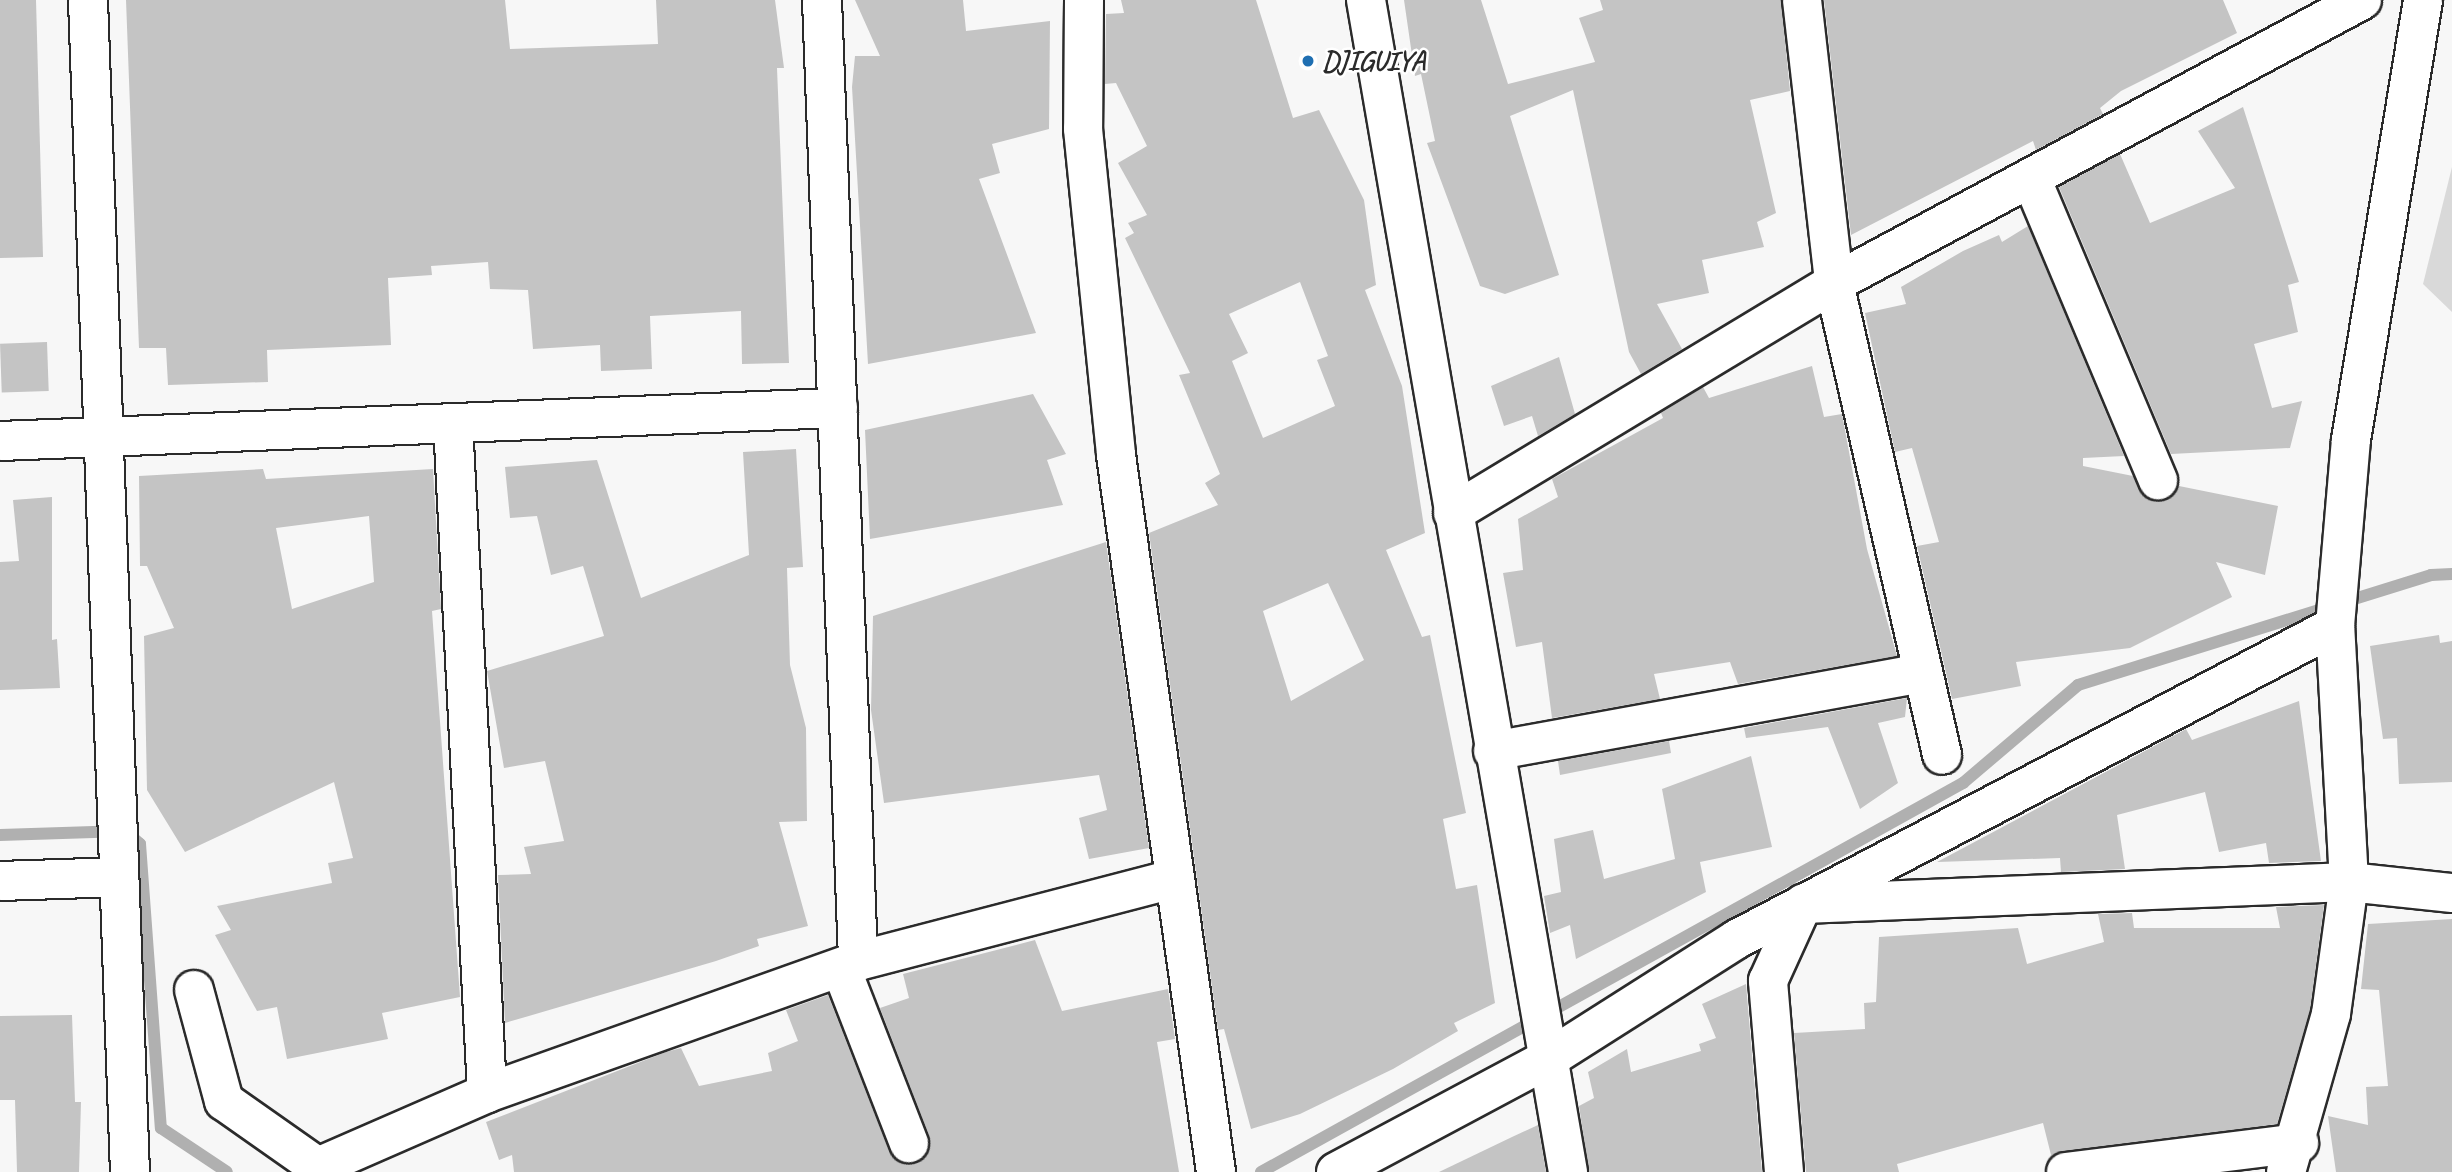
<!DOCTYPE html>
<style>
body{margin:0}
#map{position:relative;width:2452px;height:1172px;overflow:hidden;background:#f7f7f7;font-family:Caveat,sans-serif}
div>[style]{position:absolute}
.green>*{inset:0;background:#d9d9d9}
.stream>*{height:12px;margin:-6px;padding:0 6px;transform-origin:6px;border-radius:6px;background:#b0b0b0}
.building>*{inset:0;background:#c4c4c4;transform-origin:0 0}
.roads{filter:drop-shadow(2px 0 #2b2b2b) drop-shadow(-2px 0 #2b2b2b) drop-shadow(0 2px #2b2b2b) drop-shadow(0 -2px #2b2b2b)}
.minor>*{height:38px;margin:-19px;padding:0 19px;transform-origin:19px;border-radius:19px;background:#fff}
.dots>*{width:19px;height:19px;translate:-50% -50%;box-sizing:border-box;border:4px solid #fff;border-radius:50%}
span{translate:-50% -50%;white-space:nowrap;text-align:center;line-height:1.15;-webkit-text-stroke:5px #fff;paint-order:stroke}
.poi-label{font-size:28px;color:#2b2b2b;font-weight:700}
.left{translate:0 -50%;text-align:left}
</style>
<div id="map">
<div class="green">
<i style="clip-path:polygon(2452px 167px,2452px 312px,2423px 284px)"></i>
</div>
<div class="stream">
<i style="left:0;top:835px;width:125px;rotate:-1.8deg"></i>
<i style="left:125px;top:831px;width:20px;rotate:41deg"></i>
<i style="left:140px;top:844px;width:285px;rotate:85.8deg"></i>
<i style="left:161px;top:1128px;width:79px;rotate:33.7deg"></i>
<i style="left:1261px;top:1172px;width:803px;rotate:-28.99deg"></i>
<i style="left:1963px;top:783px;width:151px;rotate:-40.4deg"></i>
<i style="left:2078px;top:685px;width:370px;rotate:-17.3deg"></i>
<i style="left:2431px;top:575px;width:21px;rotate:-3deg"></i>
</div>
<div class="building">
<i style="clip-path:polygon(0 0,36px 0,43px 257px,0 258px)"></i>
<i style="clip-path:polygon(126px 0,505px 0,510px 49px,658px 44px,656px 0,775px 0,784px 68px,777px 68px,789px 363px,742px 364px,741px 311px,650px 316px,652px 369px,601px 371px,600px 345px,533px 349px,528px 290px,490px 289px,488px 262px,431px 266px,432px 275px,388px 278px,391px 345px,267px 350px,268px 382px,168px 385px,166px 348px,139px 348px)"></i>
<i style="clip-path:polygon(855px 0,963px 0,966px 31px,1050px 21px,1049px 129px,992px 144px,1000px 173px,979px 179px,1036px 333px,868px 364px,852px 87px,855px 56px,880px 56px)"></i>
<i style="clip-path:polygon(evenodd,1121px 0,1256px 0,1293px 118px,1319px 110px,1364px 200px,1376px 285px,1365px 290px,1402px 386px,1425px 533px,1386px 550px,1422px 637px,1430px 635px,1466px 813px,1443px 819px,1456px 889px,1477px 885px,1495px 1003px,1454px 1023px,1458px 1031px,1393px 1069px,1300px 1114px,1251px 1129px,1224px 1029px,1218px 1030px,1149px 533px,1218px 505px,1205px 483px,1220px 474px,1179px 375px,1190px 373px,1125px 238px,1134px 233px,1128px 223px,1147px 215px,1118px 163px,1147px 146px,1116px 83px,1105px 84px,1106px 14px,1124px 13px,1121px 0,1300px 282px,1328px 356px,1317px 360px,1335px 406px,1263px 438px,1232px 361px,1248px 353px,1229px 314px,1300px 282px,1121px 0,1328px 583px,1364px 660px,1291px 701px,1263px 611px,1328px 583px)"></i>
<i style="clip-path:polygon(1404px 0,1481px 0,1508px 84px,1595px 62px,1579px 18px,1603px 10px,1600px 0,1781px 0,1790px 91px,1750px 100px,1776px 213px,1757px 222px,1764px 247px,1702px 260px,1709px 293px,1657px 304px,1682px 349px,1641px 374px,1629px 352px,1573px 90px,1510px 116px,1559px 275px,1505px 294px,1480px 286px,1427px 143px,1435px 141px,1421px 74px,1415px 76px)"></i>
<i style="clip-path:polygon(1824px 0,2223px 0,2237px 33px,2121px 91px,2100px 108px,2103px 114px,2036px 150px,2033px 141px,1851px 235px)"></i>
<i style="clip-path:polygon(2243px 107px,2299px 282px,2288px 285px,2298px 332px,2254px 344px,2272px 408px,2302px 401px,2290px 448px,2171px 454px,2059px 187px,2120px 154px,2150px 223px,2235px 188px,2198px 131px)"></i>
<i style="clip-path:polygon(2028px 226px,2124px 456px,2083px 458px,2083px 466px,2133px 476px,2155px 502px,2167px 500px,2179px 486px,2278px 506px,2265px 575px,2216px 562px,2232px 597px,2130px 648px,2016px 662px,2021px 686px,1952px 699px,1917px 546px,1939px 542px,1912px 448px,1895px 452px,1865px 313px,1906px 304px,1901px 287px,1963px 251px,1999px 235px,2002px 242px)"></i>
<i style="left:47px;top:342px;width:49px;height:47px;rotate:88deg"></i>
<i style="clip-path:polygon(1559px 357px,1575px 414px,1538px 436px,1532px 416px,1504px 426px,1491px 386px)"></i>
<i style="clip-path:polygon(1812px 366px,1824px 417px,1842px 414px,1867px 549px,1897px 656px,1738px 684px,1730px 662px,1654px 674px,1660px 699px,1552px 718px,1542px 642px,1516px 647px,1503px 573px,1523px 570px,1518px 519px,1558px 497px,1552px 479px,1663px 418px,1661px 413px,1703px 387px,1709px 398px)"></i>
<i style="clip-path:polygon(1033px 394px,1066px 454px,1047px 460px,1063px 505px,870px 539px,865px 430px)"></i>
<i style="clip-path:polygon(796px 449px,803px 567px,787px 568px,790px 665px,806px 728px,807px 821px,779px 822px,808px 926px,757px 939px,759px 946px,716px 961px,505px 1023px,498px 875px,531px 874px,524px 847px,564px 841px,545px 761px,504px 768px,487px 671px,604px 636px,583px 566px,551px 575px,537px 516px,510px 518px,505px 467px,597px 460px,641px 598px,749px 555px,743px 452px)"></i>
<i style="clip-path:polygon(evenodd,263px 469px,266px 479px,433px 469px,441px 609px,432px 611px,460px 997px,382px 1013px,388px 1039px,287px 1059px,277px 1007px,257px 1011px,215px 935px,231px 930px,217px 906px,332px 883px,328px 863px,353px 858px,334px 782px,185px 852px,147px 790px,144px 636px,174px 628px,147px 566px,140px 566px,139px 476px,263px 469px,369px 516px,374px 582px,292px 609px,276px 528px,369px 516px)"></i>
<i style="clip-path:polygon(52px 497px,52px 640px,57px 639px,60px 688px,0 690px,0 562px,19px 561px,13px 500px)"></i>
<i style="clip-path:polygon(1106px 542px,1149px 848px,1089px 859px,1079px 818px,1107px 810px,1099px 775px,884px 803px,871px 710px,873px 616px)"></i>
<i style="clip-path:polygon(2439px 635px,2440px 643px,2452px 641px,2452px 782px,2399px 784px,2397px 738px,2383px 739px,2370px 646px)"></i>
<i style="clip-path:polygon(1907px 698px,1905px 717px,1878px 723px,1898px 783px,1860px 809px,1828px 727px,1746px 738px,1744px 728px)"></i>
<i style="clip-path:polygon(2299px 701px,2321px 861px,2269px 863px,2266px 843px,2219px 852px,2205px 792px,2117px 815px,2125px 869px,2061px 872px,2060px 858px,1937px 862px,2186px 729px,2192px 740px)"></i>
<i style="clip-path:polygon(1669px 741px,1671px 753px,1560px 775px,1558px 761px)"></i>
<i style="clip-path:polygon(1751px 756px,1772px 847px,1700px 862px,1706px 892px,1576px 959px,1570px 925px,1550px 933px,1544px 896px,1561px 892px,1554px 839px,1593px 830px,1604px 879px,1675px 859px,1662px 789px)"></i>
<i style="clip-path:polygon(2324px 905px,2310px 1010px,2277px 1124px,2051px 1155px,2043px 1123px,1897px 1164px,1899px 1172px,1806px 1172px,1794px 1033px,1865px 1029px,1864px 1003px,1876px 1002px,1879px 937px,2018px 928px,2027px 964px,2104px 942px,2098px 914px,2132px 913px,2134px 928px,2280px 928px,2276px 907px)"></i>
<i style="clip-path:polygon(2452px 919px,2452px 1172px,2336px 1172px,2328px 1116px,2368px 1125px,2366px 1087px,2388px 1086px,2379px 990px,2361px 989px,2368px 924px)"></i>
<i style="clip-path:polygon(1035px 940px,1062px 1011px,1168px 989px,1175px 1039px,1157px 1042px,1179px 1172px,514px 1172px,512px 1155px,499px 1160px,486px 1122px,666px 1052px,681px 1048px,699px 1086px,772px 1071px,768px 1053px,798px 1041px,786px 1010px,828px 995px,889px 1151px,905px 1164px,918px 1163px,930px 1147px,929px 1135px,880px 1008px,909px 998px,903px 974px)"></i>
<i style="clip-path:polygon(1746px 984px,1762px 1172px,1589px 1172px,1579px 1106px,1594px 1098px,1588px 1072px,1627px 1049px,1631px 1072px,1701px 1051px,1699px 1044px,1716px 1038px,1702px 1004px)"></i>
<i style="clip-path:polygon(72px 1015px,75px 1102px,81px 1102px,79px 1172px,17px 1172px,15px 1100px,0 1100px,0 1016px)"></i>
<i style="clip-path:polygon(1538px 1125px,1546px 1172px,1439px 1172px,1512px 1137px)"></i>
</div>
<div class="roads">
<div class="minor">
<i style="left:88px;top:0;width:1173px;rotate:87.95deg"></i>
<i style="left:822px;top:0;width:962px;rotate:87.85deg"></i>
<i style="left:1084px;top:0;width:129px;rotate:90.4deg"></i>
<i style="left:1083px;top:129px;width:328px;rotate:84.2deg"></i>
<i style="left:1116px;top:455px;width:724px;rotate:82.06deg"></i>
<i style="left:1366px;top:0;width:1189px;rotate:80.22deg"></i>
<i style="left:1802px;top:0;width:285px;rotate:83.5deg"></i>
<i style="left:1834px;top:283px;width:484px;rotate:77.1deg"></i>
<i style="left:2031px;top:178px;width:328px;rotate:67.2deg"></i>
<i style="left:453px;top:423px;width:671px;rotate:87.09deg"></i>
<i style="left:0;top:441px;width:839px;rotate:-2.26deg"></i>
<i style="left:1453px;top:513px;width:445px;rotate:-31.1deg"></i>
<i style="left:1834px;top:283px;width:599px;rotate:-28.19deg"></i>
<i style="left:1493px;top:751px;width:437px;rotate:-10.3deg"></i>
<i style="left:0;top:881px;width:119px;rotate:-1.9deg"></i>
<i style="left:841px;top:968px;width:188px;rotate:68.8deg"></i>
<i style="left:194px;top:990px;width:115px;rotate:74.9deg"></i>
<i style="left:224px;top:1101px;width:123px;rotate:35.1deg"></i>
<i style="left:318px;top:1167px;width:184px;rotate:-23.6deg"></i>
<i style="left:487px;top:1093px;width:394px;rotate:-19.6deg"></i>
<i style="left:858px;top:961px;width:325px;rotate:-14.6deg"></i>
<i style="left:1336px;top:1172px;width:240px;rotate:-28.1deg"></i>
<i style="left:1548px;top:1059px;width:224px;rotate:-32.4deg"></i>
<i style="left:1737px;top:939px;width:675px;rotate:-27.63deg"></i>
<i style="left:1784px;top:1172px;width:192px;rotate:-94.8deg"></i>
<i style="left:1768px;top:981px;width:85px;rotate:-65.6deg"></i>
<i style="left:1803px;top:904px;width:546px;rotate:-2.31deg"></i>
<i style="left:2349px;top:882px;width:104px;rotate:6.1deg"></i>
<i style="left:2066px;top:1172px;width:235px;rotate:-7.1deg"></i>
<i style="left:2286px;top:1172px;width:164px;rotate:-74.1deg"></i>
<i style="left:2331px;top:1014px;width:133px;rotate:-82.2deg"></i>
<i style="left:2349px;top:882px;width:256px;rotate:-93.1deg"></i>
<i style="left:2335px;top:626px;width:187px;rotate:-85.1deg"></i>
<i style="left:2351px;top:440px;width:446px;rotate:-80.7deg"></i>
</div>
</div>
<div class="dots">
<i style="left:1308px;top:61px;background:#1f6fb2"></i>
</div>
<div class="poi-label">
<span class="left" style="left:1322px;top:61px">DJIGUIYA</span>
</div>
</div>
